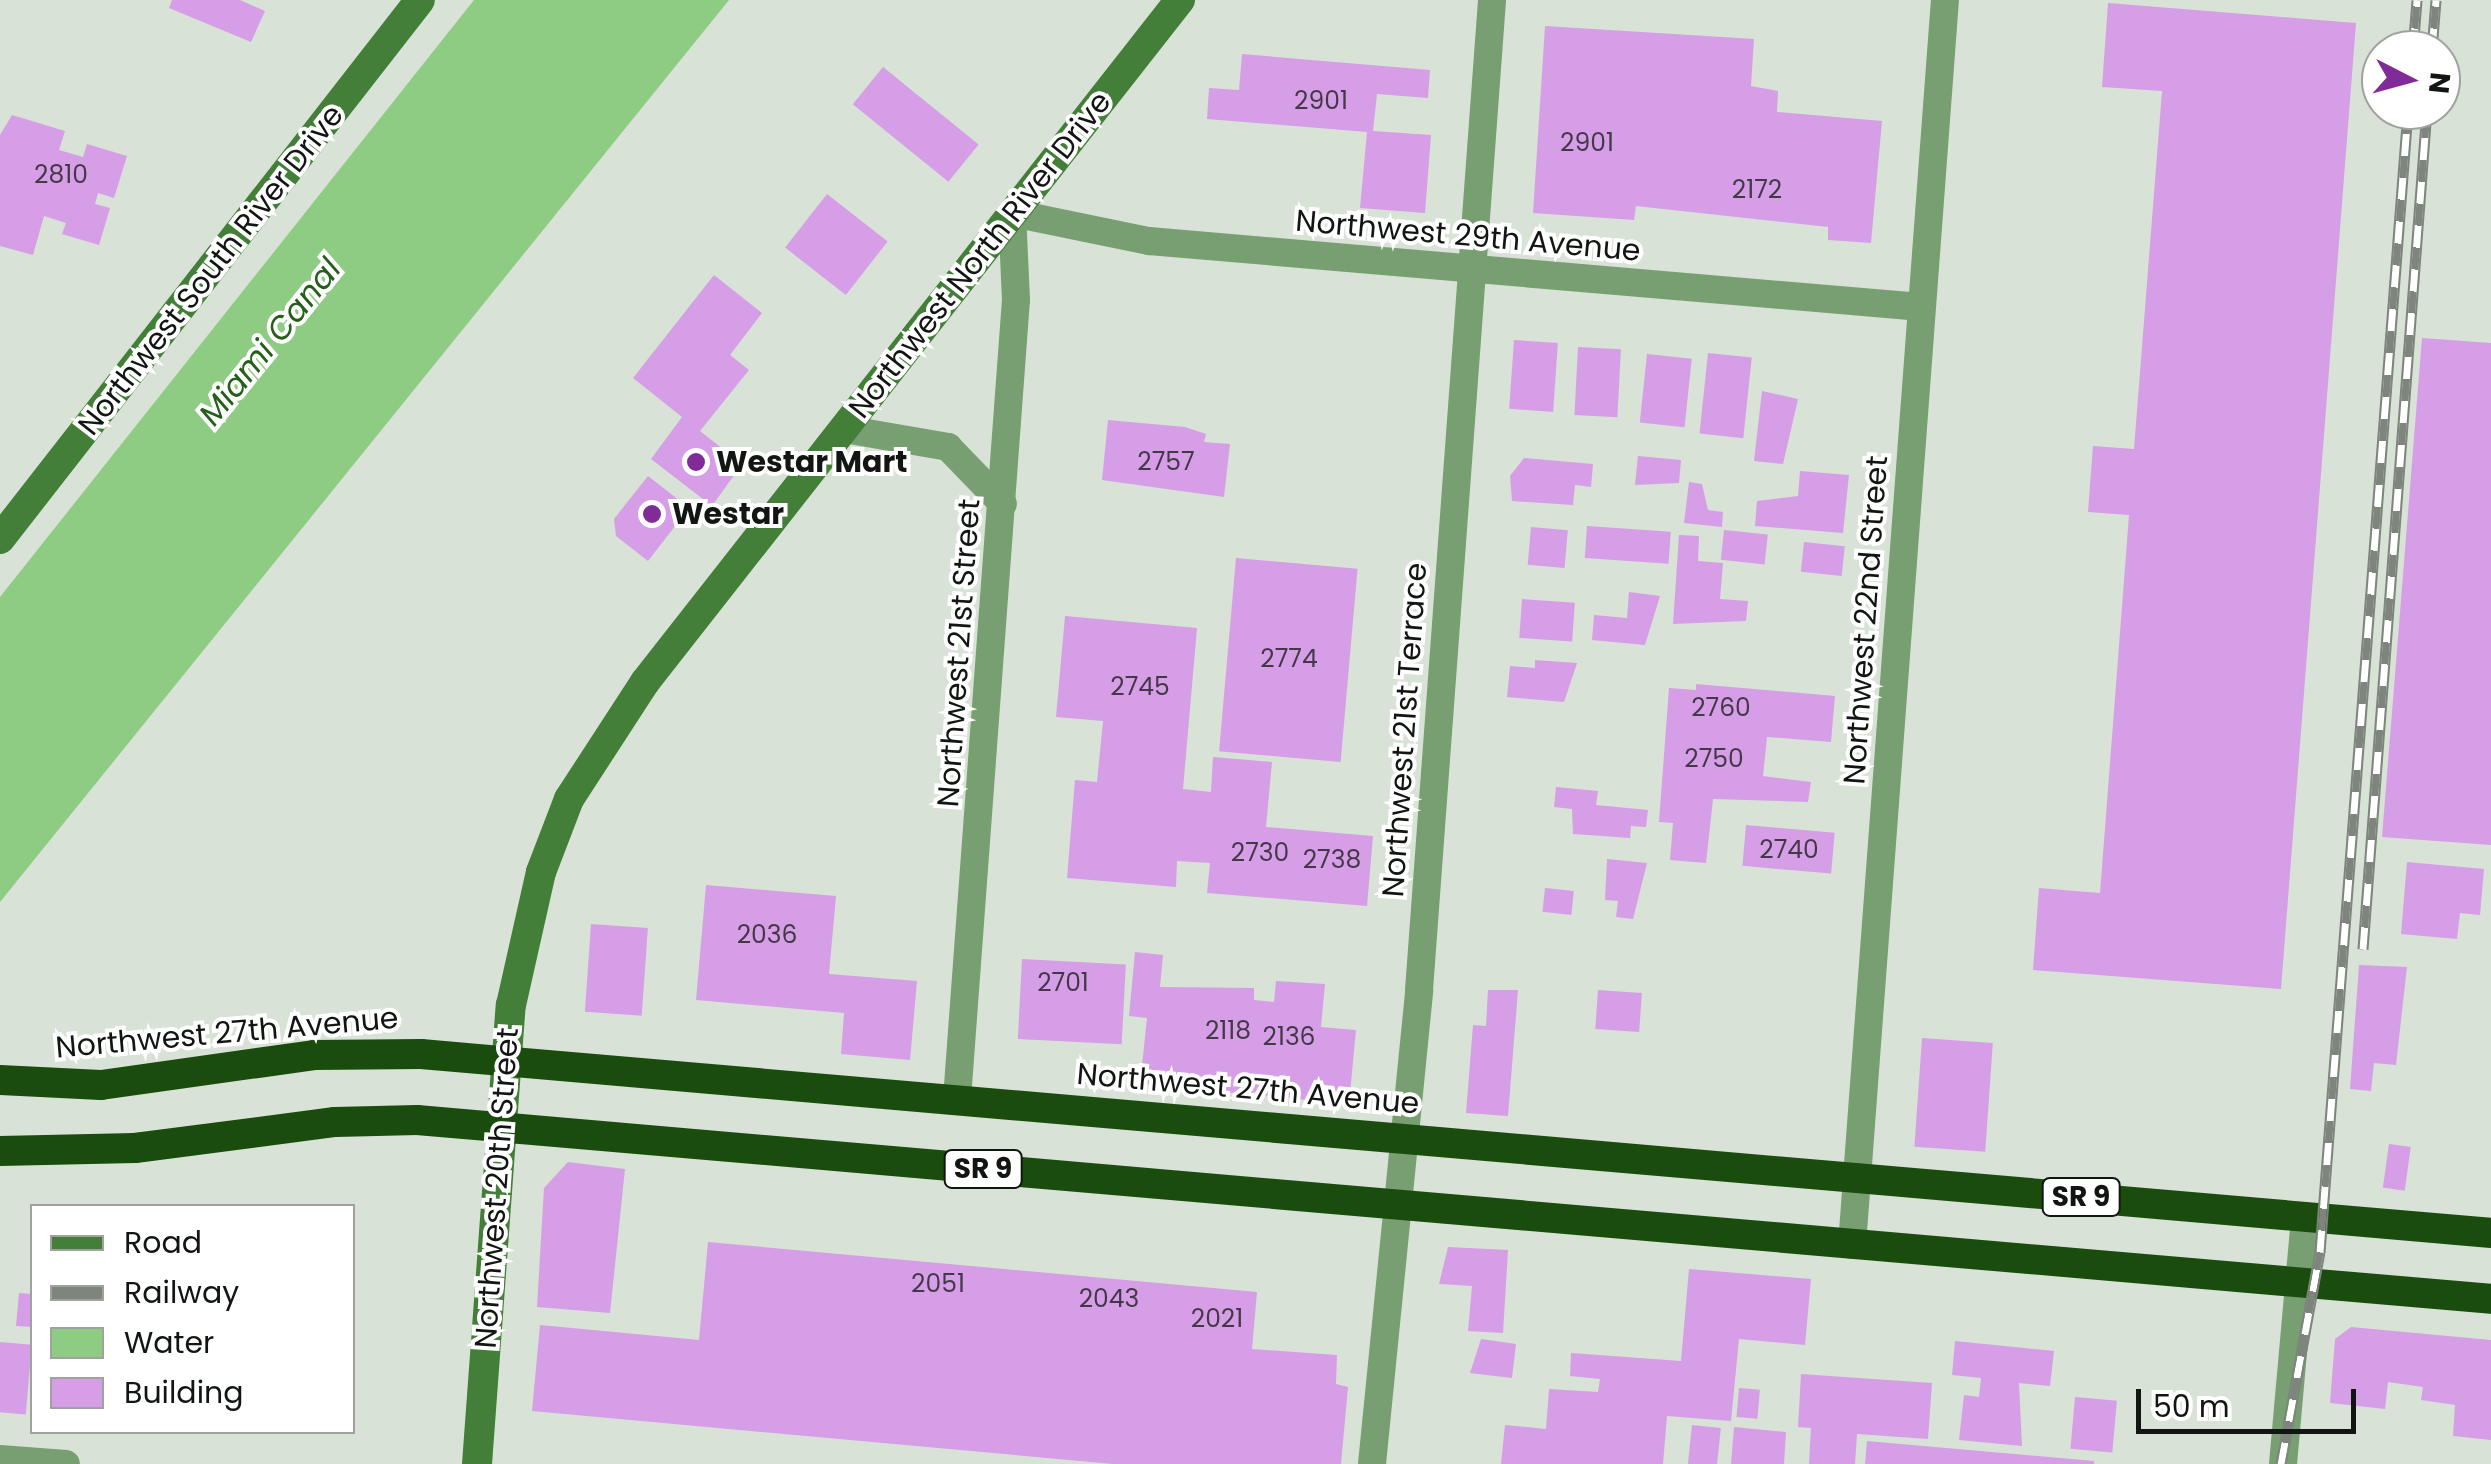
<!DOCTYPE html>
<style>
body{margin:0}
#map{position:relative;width:2491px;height:1464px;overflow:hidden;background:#d8e2d6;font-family:Poppins,sans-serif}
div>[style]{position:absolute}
.water>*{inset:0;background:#8fcc83}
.building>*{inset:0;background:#d69ee7;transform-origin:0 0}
.street>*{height:28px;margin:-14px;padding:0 14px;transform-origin:14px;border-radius:14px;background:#789f71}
.secondary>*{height:30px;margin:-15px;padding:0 15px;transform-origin:15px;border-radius:15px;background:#437f38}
.highway>*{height:30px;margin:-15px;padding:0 15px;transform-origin:15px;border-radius:15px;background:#194c0d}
.rail>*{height:11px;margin-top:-5.5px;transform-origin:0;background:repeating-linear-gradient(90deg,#fff 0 22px,#7d857c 0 44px);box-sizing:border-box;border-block:2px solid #7d857c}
.dots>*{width:28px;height:28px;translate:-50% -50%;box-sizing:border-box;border:5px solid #fff;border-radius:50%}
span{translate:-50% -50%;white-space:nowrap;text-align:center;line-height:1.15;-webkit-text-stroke:8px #fff;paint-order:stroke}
.number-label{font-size:25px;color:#433847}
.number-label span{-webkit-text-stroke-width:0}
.shield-label span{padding:2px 8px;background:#fff;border:2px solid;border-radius:8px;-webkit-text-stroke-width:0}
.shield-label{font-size:28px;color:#121612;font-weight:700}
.street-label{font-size:30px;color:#121612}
.poi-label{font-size:30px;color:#121612;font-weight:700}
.left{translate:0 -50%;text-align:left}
.water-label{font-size:32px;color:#255f19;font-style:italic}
.legend{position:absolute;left:30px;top:1204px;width:325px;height:230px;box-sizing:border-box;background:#fff;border:2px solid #a0a2a0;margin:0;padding:12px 18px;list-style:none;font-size:30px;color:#121612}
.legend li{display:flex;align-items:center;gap:20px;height:50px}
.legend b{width:50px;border:2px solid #a0a2a0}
.north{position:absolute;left:2361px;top:30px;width:100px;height:100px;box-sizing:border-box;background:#fff;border:2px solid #a0a2a0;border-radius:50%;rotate:96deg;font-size:28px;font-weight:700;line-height:40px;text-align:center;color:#121612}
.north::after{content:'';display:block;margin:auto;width:35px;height:45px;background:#812b99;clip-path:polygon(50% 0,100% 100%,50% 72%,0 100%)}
.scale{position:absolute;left:2136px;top:1389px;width:220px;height:45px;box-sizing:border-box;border:5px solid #121612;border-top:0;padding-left:12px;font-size:30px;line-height:35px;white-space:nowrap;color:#121612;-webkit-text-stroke:8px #fff;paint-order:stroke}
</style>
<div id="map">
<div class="water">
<i style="clip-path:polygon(474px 0,729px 0,0 902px,0 597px)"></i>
</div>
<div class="building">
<i style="clip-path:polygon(172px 0,240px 0,265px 11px,251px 42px,169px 8px)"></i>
<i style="clip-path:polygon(2108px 3px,2356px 23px,2281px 989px,2033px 970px,2039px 888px,2100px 893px,2129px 515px,2088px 512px,2093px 446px,2134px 449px,2162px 91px,2102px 87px)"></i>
<i style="clip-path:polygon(1545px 26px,1754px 39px,1751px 86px,1778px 91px,1777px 112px,1882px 121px,1871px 243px,1828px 240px,1828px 227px,1636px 206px,1634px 220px,1533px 213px)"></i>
<i style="clip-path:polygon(1242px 54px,1430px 70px,1428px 98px,1377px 94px,1373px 131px,1431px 135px,1425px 213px,1360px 208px,1367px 132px,1207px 119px,1209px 88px,1239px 90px)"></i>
<i style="left:883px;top:67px;width:123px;height:48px;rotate:39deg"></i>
<i style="clip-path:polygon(12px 115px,65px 131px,59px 150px,83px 157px,87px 144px,127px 156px,114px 198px,98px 193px,95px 204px,110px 208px,99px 245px,62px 234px,66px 223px,44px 216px,33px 255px,0 246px,0 135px)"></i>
<i style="left:827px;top:194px;width:77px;height:68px;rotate:38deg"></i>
<i style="clip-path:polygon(714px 275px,762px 313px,730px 355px,749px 370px,700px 431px,742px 464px,712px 506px,651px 459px,682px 417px,633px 378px)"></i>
<i style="clip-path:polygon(2422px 338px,2491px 343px,2491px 845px,2382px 837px)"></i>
<i style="left:1514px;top:340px;width:44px;height:69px;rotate:4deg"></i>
<i style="left:1578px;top:347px;width:43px;height:68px;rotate:3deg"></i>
<i style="left:1708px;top:353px;width:44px;height:81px;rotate:6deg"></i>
<i style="left:1647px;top:354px;width:45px;height:69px;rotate:6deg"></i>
<i style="clip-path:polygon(1762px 391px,1798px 399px,1783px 464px,1754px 461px)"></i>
<i style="clip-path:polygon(1108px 420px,1185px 427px,1206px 434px,1204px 442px,1230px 444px,1224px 497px,1102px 480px)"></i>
<i style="clip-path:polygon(1638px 456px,1681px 460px,1679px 483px,1635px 485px)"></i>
<i style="clip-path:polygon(1524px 458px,1593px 464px,1591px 487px,1575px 485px,1573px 505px,1512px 501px,1510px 476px)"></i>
<i style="clip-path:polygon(1800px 471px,1849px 475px,1843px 533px,1755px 526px,1757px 501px,1798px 496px)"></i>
<i style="clip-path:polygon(648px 476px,689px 508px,648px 561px,616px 536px,614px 519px)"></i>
<i style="clip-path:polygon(1689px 482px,1702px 484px,1708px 510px,1723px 512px,1722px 527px,1684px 523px)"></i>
<i style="left:1587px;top:526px;width:84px;height:32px;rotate:4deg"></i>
<i style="left:1531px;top:527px;width:37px;height:38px;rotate:5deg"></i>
<i style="left:1724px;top:530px;width:44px;height:30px;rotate:6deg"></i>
<i style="clip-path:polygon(1679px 535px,1699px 536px,1698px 561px,1723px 563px,1720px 599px,1748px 601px,1746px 621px,1673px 624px)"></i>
<i style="left:1804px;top:542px;width:41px;height:30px;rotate:6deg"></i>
<i style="left:1236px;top:558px;width:122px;height:194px;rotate:5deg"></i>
<i style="clip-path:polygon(1629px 592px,1660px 596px,1645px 645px,1592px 640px,1594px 615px,1627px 618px)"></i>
<i style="left:1522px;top:599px;width:53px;height:39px;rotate:4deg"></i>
<i style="clip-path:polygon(1065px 616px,1197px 628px,1183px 789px,1211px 792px,1213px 757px,1272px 762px,1266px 827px,1373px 836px,1367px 906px,1207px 893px,1210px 863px,1177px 861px,1176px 887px,1067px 878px,1075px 780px,1097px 782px,1103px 721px,1056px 717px)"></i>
<i style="clip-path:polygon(1535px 660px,1577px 663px,1564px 702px,1507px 697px,1510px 666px,1535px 668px)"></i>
<i style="clip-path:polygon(1696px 684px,1835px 696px,1831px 742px,1767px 737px,1763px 776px,1811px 782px,1808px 802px,1713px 799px,1706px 863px,1670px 860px,1673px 823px,1659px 822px,1669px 688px,1696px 690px)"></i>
<i style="clip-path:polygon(1556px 787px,1598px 791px,1596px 805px,1648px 810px,1646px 827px,1631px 826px,1630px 838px,1573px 834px,1572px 809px,1554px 807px)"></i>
<i style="left:1746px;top:825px;width:89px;height:41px;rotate:5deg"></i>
<i style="clip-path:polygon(1607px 859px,1647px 863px,1633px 919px,1616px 917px,1618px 901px,1605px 900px)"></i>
<i style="clip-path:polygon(2407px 862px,2484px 869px,2480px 915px,2460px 913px,2457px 939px,2401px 934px)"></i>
<i style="clip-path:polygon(706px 885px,836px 896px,829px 974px,917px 981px,910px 1060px,841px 1054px,844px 1013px,696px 1000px)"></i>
<i style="left:1545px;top:888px;width:29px;height:24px;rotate:6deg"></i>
<i style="left:591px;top:924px;width:57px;height:88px;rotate:4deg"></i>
<i style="clip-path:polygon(1135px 952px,1163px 955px,1160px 987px,1254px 988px,1254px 1000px,1274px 1002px,1276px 981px,1325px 984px,1321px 1027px,1356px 1030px,1349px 1104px,1140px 1084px,1147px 1018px,1129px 1016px)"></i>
<i style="left:1022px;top:959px;width:104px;height:80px;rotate:3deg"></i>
<i style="clip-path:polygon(2359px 965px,2407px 967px,2396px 1065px,2374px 1063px,2371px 1091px,2350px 1089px)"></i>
<i style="clip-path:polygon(1488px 990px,1518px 990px,1508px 1116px,1466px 1113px,1473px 1025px,1486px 1026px)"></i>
<i style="left:1598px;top:990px;width:44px;height:39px;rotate:4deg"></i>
<i style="left:1922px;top:1038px;width:71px;height:109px;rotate:4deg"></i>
<i style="left:2389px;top:1144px;width:22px;height:44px;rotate:8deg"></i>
<i style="clip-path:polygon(568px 1162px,625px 1169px,610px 1313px,537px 1307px,544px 1188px)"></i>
<i style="clip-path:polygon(708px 1242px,1257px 1292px,1252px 1349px,1337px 1355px,1336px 1384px,1348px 1387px,1341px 1464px,1113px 1464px,532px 1411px,540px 1325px,699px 1340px)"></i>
<i style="clip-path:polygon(1448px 1247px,1508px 1250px,1503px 1333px,1468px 1331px,1472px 1286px,1439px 1284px)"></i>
<i style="clip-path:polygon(1689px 1269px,1811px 1279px,1805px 1345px,1739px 1339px,1731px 1421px,1667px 1416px,1663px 1464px,1501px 1464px,1505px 1425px,1546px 1429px,1549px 1389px,1598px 1392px,1600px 1379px,1570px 1376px,1571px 1353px,1681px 1361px)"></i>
<i style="clip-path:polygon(19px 1293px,32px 1294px,32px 1327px,16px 1326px)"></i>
<i style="clip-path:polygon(2351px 1327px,2491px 1340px,2491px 1440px,2453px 1436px,2455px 1405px,2421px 1400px,2423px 1387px,2388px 1382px,2385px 1409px,2330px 1403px,2335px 1339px)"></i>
<i style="clip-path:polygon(1481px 1339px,1516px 1344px,1512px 1378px,1470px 1373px)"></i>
<i style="clip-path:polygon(1955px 1341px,2054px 1351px,2050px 1386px,2019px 1383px,2022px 1446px,1959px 1440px,1964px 1395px,1979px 1397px,1981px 1378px,1952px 1375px)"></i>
<i style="left:0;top:1342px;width:32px;height:70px;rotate:5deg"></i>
<i style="clip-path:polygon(1801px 1374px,1932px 1383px,1928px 1439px,1857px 1434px,1855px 1464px,1809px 1464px,1811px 1428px,1798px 1427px)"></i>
<i style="left:1739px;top:1388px;width:21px;height:29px;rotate:5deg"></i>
<i style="left:2075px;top:1397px;width:42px;height:52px;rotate:5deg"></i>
<i style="left:1692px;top:1425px;width:29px;height:39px;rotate:6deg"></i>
<i style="clip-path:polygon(1734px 1427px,1786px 1432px,1784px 1464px,1731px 1464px)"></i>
<i style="clip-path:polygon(1867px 1441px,2094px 1461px,2094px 1464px,1865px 1464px)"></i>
</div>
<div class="street">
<i style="left:844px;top:429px;width:106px;rotate:9.8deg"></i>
<i style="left:948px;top:447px;width:79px;rotate:46deg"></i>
<i style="left:957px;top:1099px;width:801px;rotate:-85.78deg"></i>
<i style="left:1016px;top:300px;width:87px;rotate:-92.6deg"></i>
<i style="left:1012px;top:213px;width:140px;rotate:11.6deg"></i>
<i style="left:1149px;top:241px;width:775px;rotate:4.89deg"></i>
<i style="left:1852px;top:1245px;width:1248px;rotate:-85.73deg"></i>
<i style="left:0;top:1459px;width:66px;rotate:4.3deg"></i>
<i style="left:1372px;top:1464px;width:476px;rotate:-84.3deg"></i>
<i style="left:1419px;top:990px;width:993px;rotate:-85.78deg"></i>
<i style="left:2283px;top:1464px;width:247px;rotate:-84.9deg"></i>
</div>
<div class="secondary">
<i style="left:0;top:539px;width:683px;rotate:-52.07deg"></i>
<i style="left:477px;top:1464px;width:460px;rotate:-85.8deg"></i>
<i style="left:511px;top:1005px;width:136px;rotate:-77.3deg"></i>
<i style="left:541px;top:872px;width:78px;rotate:-69deg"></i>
<i style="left:569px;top:799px;width:140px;rotate:-57deg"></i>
<i style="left:645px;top:682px;width:867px;rotate:-51.89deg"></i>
</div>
<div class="highway">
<i style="left:0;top:1080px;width:101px;rotate:2.8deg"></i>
<i style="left:101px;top:1085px;width:215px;rotate:-8deg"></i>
<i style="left:314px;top:1055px;width:107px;rotate:-0.5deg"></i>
<i style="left:421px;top:1054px;width:2078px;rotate:4.94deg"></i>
<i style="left:0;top:1151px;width:135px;rotate:-1.3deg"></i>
<i style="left:135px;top:1148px;width:202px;rotate:-7.4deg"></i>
<i style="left:335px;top:1122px;width:82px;rotate:-1.4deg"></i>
<i style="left:417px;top:1120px;width:2082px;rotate:4.93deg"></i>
</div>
<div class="rail">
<i style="left:2413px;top:50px;width:50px;rotate:-85.4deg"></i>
<i style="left:2432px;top:50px;width:50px;rotate:-85.4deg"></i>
<i style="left:2363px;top:949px;width:841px;rotate:-85.64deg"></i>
<i style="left:2281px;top:1464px;width:216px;rotate:-79.6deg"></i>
<i style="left:2320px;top:1252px;width:1145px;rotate:-85.59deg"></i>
</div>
<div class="dots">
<i style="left:696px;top:462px;background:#812b99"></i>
<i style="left:652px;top:514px;background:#812b99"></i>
</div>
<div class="number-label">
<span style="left:1321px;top:101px">2901</span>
<span style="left:1587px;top:143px">2901</span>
<span style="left:61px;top:175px">2810</span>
<span style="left:1757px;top:190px">2172</span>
<span style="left:1166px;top:462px">2757</span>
<span style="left:1289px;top:659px">2774</span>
<span style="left:1140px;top:687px">2745</span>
<span style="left:1721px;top:708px">2760</span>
<span style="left:1714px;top:759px">2750</span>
<span style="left:1789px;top:850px">2740</span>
<span style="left:1260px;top:853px">2730</span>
<span style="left:1332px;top:860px">2738</span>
<span style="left:767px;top:935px">2036</span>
<span style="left:1063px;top:983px">2701</span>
<span style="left:1228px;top:1031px">2118</span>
<span style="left:1289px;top:1037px">2136</span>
<span style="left:938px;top:1284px">2051</span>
<span style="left:1109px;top:1299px">2043</span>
<span style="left:1217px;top:1319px">2021</span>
</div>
<div class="shield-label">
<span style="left:983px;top:1169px">SR 9</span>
<span style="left:2081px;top:1197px">SR 9</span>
</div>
<div class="street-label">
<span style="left:1468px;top:236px;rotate:5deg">Northwest 29th Avenue</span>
<span style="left:980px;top:255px;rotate:-52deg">Northwest North River Drive</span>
<span style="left:211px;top:270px;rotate:-52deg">Northwest South River Drive</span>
<span style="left:1866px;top:620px;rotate:-86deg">Northwest 22nd Street</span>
<span style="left:959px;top:653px;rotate:-86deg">Northwest 21st Street</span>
<span style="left:1405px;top:730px;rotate:-86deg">Northwest 21st Terrace</span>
<span style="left:227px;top:1033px;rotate:-5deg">Northwest 27th Avenue</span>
<span style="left:1248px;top:1089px;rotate:5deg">Northwest 27th Avenue</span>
<span style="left:497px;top:1188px;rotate:-86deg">Northwest 20th Street</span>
</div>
<div class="poi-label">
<span class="left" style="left:716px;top:462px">Westar Mart</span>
<span class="left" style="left:672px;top:514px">Westar</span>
</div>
<div class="water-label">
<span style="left:270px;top:342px;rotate:-51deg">Miami Canal</span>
</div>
<ul class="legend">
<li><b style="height:12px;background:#437f38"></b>Road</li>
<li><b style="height:12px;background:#7d857c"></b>Railway</li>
<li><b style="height:28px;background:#8fcc83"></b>Water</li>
<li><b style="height:28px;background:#d69ee7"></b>Building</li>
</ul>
<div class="north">N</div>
<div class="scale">50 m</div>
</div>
